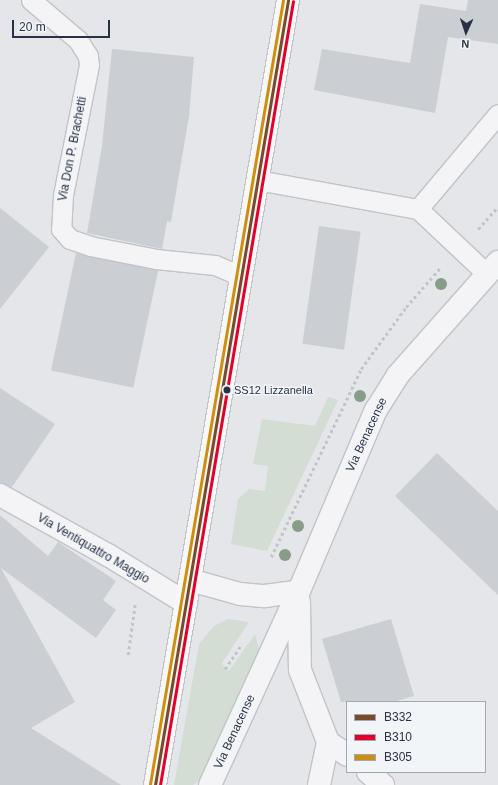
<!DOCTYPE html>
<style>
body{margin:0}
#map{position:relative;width:498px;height:785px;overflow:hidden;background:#e4e6e9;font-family:Arial,sans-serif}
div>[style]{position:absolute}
.green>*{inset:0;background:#d4ddd4}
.building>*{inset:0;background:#cbced2;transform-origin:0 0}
.path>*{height:2.5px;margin-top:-1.25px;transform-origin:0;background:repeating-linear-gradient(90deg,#c3c4c9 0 3px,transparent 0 6px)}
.roads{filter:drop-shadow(1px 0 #c1c3c7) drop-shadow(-1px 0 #c1c3c7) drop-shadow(0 1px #c1c3c7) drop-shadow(0 -1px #c1c3c7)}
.service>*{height:19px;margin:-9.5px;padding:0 9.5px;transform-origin:9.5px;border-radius:9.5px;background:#f4f4f6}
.minor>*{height:22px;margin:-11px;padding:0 11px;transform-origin:11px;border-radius:11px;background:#f4f4f6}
.secondary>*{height:22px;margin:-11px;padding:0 11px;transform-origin:11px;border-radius:11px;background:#f7f7f8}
.bus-1>*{height:3px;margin:-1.5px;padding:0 1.5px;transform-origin:1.5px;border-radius:1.5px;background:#7a4b2a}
.bus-2>*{height:3px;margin:-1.5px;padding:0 1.5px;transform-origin:1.5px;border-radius:1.5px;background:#e4002b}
.bus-3>*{height:3px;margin:-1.5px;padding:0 1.5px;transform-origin:1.5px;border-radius:1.5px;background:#ce8f0e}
.trees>*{width:12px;height:12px;margin:-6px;border-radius:50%;background:#889d87}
.dots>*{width:11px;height:11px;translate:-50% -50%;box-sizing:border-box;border:2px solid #f2f5f8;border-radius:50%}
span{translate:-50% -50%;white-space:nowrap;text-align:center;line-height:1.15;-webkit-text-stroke:3px #f2f5f8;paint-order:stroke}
.bus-label{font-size:11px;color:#293245}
.left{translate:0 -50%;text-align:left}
.street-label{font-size:12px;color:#293245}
.legend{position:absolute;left:346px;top:701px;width:140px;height:72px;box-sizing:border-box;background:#f2f5f8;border:1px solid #a2a7b0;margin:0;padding:5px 7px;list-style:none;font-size:12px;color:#293245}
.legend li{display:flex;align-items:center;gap:8px;height:20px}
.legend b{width:20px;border:1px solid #a2a7b0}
.north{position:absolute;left:446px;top:12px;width:40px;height:40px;-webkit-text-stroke:3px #f2f5f8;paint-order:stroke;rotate:183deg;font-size:11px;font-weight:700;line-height:16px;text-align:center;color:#293245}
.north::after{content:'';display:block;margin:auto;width:14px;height:18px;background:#293245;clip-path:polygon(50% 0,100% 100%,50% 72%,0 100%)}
.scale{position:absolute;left:12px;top:20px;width:98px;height:18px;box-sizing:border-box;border:2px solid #293245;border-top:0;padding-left:5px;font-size:12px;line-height:14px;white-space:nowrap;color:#293245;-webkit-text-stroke:3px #f2f5f8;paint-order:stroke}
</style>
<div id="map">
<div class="green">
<i style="clip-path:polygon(328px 397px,338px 400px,267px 551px,231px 544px,238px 499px,249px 489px,265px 491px,268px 466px,253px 464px,262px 419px,315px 426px)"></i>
<i style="clip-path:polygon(228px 619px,249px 622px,222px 663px,225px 669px,229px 671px,255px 634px,261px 656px,202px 778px,193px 785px,174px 785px,199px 644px,214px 626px)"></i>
</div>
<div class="building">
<i style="clip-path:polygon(468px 0,498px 0,498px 44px,448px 37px,435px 113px,314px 90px,322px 49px,410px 63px,420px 4px,466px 11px)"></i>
<i style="clip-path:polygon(112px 49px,194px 57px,189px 116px,171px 222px,167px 221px,162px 249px,87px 233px,102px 146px)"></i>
<i style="clip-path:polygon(0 208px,49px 247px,0 309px)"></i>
<i style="left:319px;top:226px;width:42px;height:119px;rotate:8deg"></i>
<i style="left:76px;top:253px;width:84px;height:120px;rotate:12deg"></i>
<i style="clip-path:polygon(0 388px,55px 424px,12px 487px,0 483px)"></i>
<i style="clip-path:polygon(437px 453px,498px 511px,498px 595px,395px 496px)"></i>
<i style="clip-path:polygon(0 515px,48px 556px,58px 542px,116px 581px,103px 600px,116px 610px,96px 638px,1px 568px,75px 702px,31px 728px,121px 785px,0 785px)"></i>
<i style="clip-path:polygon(391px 619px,414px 696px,393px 702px,341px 702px,322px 639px)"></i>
</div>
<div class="path">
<i style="left:478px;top:229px;width:30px;rotate:-48deg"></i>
<i style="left:271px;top:557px;width:208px;rotate:-64.4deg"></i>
<i style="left:361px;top:369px;width:77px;rotate:-54deg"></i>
<i style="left:406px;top:307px;width:53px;rotate:-48.8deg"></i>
<i style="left:128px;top:655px;width:51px;rotate:-82.2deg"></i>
<i style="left:225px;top:669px;width:27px;rotate:-56deg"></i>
</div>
<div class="roads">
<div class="service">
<i style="left:31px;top:0;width:62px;rotate:40.4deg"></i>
<i style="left:78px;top:40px;width:19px;rotate:58deg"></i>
<i style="left:88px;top:56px;width:9px;rotate:84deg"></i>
<i style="left:89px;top:65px;width:133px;rotate:101.3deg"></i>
<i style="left:63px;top:195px;width:34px;rotate:93deg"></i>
<i style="left:61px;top:229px;width:13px;rotate:48deg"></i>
<i style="left:70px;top:239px;width:21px;rotate:19deg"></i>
<i style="left:90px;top:246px;width:67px;rotate:11.1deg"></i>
<i style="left:156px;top:259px;width:59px;rotate:5.8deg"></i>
<i style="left:215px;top:265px;width:28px;rotate:23deg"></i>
<i style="left:258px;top:180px;width:163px;rotate:10.3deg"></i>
<i style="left:418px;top:209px;width:95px;rotate:43.3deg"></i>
<i style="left:418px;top:209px;width:124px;rotate:-49.9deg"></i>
</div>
<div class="minor">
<i style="left:0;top:495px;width:124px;rotate:29.1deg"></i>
<i style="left:108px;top:555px;width:92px;rotate:31.6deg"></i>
<i style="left:190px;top:580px;width:52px;rotate:15.6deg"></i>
<i style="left:240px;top:594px;width:25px;rotate:5deg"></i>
<i style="left:265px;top:596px;width:34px;rotate:-8deg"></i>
<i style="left:299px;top:602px;width:68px;rotate:89.2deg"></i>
<i style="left:300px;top:670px;width:77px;rotate:68.7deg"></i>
<i style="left:328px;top:742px;width:23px;rotate:34deg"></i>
<i style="left:368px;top:772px;width:20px;rotate:41deg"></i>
<i style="left:210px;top:785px;width:213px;rotate:-65.4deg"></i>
<i style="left:299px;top:591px;width:197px;rotate:-67deg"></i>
<i style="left:376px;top:410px;width:41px;rotate:-57.8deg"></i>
<i style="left:398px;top:375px;width:151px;rotate:-48.5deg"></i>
<i style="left:319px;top:785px;width:44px;rotate:-78.2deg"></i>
</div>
<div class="secondary">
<i style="left:155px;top:785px;width:796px;rotate:-80.38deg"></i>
</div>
</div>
<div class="bus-1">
<i style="left:155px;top:785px;width:796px;rotate:-80.38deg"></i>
</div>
<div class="bus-2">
<i style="left:160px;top:785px;width:795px;rotate:-80.37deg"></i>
</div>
<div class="bus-3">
<i style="left:150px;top:784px;width:795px;rotate:-80.37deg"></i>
</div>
<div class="trees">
<i style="left:441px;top:284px"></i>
<i style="left:360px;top:396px"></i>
<i style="left:298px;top:526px"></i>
<i style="left:285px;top:555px"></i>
</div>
<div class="dots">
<i style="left:227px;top:390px;background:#293245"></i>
</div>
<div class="bus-label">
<span class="left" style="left:234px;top:390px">SS12 Lizzanella</span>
</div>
<div class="street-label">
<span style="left:73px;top:149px;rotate:-79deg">Via Don P. Brachetti</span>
<span style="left:367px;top:435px;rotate:-65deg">Via Benacense</span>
<span style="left:93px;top:549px;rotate:30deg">Via Ventiquattro Maggio</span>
<span style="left:235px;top:732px;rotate:-65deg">Via Benacense</span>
</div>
<ul class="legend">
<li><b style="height:5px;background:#7a4b2a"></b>B332</li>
<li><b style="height:5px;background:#e4002b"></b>B310</li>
<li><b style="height:5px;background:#ce8f0e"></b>B305</li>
</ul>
<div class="north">N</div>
<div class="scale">20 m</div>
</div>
